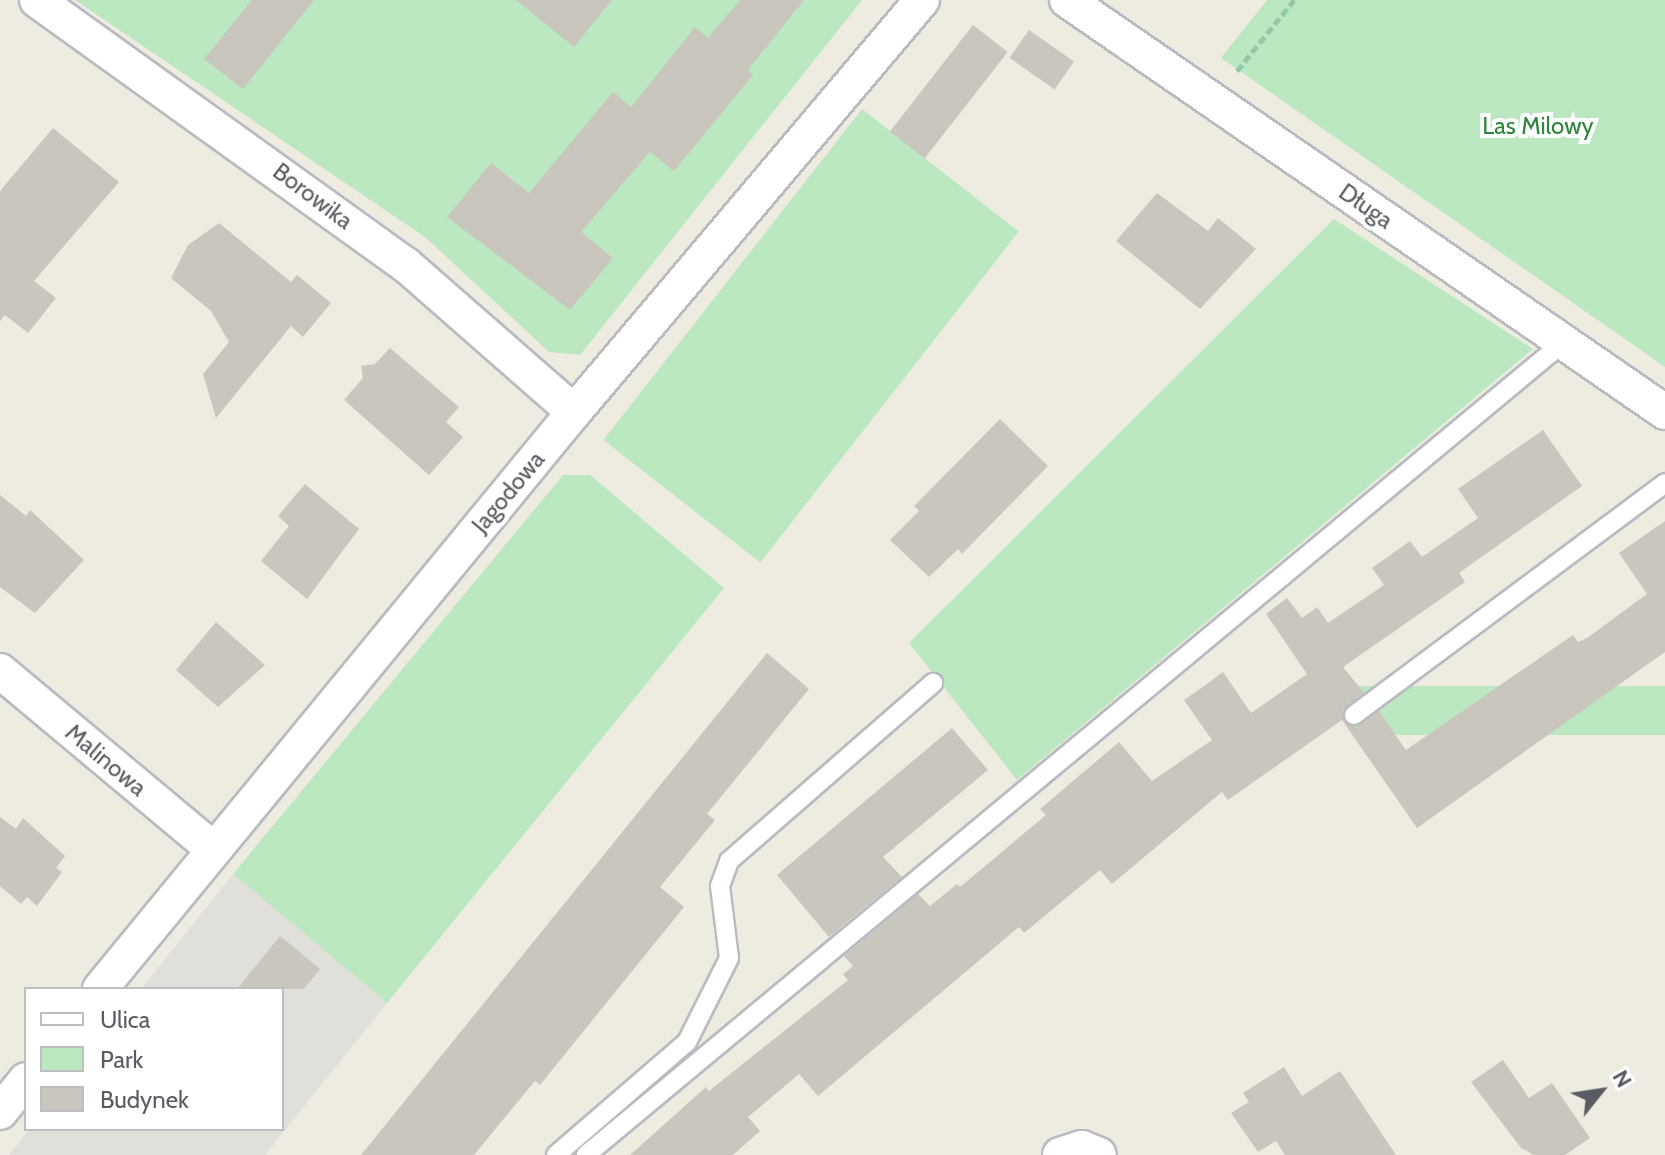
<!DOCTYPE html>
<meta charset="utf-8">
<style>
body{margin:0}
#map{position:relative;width:1665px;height:1155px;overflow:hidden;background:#eeece1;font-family:Cabin,sans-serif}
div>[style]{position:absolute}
.industrial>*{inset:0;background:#e1dfd9}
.green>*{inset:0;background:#bbe8c0;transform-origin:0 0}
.building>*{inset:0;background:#c9c6be;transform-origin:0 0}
.path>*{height:5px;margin-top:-2.5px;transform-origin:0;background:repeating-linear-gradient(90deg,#93c9a9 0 8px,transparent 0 12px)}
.roads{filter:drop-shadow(2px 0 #b9bbc1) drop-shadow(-2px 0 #b9bbc1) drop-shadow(0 2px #b9bbc1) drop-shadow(0 -2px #b9bbc1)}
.lane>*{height:18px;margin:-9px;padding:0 9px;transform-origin:9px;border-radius:9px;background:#fff}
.street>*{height:34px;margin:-17px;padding:0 17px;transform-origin:17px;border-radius:17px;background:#fff}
span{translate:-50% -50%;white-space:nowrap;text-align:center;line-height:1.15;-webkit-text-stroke:8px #fff;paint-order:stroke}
.park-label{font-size:24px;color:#2e863c}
.street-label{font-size:24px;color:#595d63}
.legend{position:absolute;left:24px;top:987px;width:260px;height:144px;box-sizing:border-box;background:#fff;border:2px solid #bdbec1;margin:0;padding:10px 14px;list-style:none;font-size:24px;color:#595d63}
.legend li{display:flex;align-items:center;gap:16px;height:40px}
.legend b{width:40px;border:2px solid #bdbec1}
.north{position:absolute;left:1561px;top:1051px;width:80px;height:80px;-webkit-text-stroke:6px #fff;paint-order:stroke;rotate:60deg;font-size:22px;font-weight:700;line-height:32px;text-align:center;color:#595d63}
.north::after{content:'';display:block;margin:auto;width:28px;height:36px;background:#595d63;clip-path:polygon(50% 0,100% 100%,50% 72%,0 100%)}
</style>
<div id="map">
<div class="industrial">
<i style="clip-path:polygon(233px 874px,387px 1003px,265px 1155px,9px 1155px,30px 1129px,282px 1129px,282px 989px,141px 989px)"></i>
</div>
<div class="green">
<i style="clip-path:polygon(75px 0,862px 0,580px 355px,549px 352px,425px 237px)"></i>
<i style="clip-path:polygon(1267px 0,1665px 0,1665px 367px,1221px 58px)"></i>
<i style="left:862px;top:109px;width:199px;height:420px;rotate:38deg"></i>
<i style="clip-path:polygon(1334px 219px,1533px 349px,1017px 780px,909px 643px)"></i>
<i style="clip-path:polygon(563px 475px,590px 475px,724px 588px,387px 1003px,233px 874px)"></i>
<i style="left:1665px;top:686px;width:49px;height:312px;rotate:90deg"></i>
</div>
<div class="building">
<i style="clip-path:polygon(252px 0,314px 0,243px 89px,204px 59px)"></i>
<i style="clip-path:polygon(516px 0,612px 0,574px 47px)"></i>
<i style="clip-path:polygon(740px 0,804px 0,748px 70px,753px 75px,674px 171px,650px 152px,581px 232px,613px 258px,570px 310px,447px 217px,491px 163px,529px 193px,613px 92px,631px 107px,695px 27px,708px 38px)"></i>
<i style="left:973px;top:25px;width:44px;height:135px;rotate:38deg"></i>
<i style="left:1029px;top:30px;width:55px;height:34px;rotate:35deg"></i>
<i style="clip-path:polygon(53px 128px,119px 182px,34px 281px,56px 298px,28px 333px,5px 315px,0 321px,0 191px)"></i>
<i style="clip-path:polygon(1157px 193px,1208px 231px,1218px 218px,1256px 249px,1200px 309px,1116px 241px)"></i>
<i style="clip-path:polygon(219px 223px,291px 282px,297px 275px,331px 303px,303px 337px,291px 326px,216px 418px,203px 374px,229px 342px,211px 311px,171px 278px,188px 245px)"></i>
<i style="clip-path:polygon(390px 348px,459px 407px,446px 422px,463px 437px,429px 475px,344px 400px,363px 378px,361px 366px,375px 364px)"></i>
<i style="clip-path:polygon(1000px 419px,1048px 466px,962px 554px,958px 549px,929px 577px,890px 540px,919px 511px,914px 506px)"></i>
<i style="clip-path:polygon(1543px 430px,1582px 486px,1459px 573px,1465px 582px,1343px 667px,1364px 693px,1343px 710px,1344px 722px,1356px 727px,1379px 711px,1406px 750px,1573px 635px,1578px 642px,1587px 638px,1647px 594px,1619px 553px,1665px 521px,1665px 652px,1417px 828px,1342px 720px,1228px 800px,1222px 792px,1112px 884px,1100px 870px,1024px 933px,1019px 927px,818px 1096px,799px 1074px,748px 1117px,760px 1131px,733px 1155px,630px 1155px,706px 1087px,709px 1091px,848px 980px,843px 974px,853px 966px,844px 956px,918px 894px,930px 906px,957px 884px,960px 887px,1046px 815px,1040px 809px,1119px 742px,1152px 781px,1212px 740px,1184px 700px,1204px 686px,1223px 672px,1251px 713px,1307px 674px,1266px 614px,1287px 598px,1302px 618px,1317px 607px,1328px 623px,1384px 585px,1372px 568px,1410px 541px,1422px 557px,1478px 518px,1458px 489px)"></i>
<i style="clip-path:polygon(305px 484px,359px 529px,307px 599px,261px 561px,289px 526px,278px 516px)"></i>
<i style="clip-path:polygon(0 495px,26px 516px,30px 510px,84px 560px,35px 613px,0 587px)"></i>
<i style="clip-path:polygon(216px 622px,265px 665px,218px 707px,176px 670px)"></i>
<i style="clip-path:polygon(767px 653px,809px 689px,707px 814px,715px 820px,660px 887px,684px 907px,540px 1085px,535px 1081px,474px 1155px,361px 1155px)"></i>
<i style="clip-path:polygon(952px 728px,988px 770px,883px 857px,902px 877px,829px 937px,777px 875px)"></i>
<i style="clip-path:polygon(0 817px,16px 829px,23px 818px,65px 856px,56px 868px,62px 872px,37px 906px,27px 897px,21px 904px,0 886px)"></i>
<i style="clip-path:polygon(280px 936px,320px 969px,304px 989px,237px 989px)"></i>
<i style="clip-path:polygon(1503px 1060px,1529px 1098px,1552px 1083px,1590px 1138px,1565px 1155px,1534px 1155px,1521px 1148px,1471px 1082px)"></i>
<i style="clip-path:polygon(1284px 1067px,1302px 1096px,1340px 1071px,1396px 1155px,1285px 1155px,1276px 1141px,1258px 1152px,1231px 1113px,1249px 1102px,1243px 1093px)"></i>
</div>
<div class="path">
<i style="left:1237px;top:71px;width:91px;rotate:-51.2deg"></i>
</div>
<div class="roads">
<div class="lane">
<i style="left:1354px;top:715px;width:388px;rotate:-36.7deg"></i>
<i style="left:556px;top:1155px;width:173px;rotate:-40.8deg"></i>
<i style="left:687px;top:1042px;width:94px;rotate:-63.4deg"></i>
<i style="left:729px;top:958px;width:73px;rotate:-97.1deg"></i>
<i style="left:720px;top:886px;width:27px;rotate:-70deg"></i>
<i style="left:729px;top:861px;width:271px;rotate:-41.1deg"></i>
<i style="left:586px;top:1155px;width:1272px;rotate:-39.74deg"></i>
</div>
<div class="street">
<i style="left:37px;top:0;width:454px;rotate:35.7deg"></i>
<i style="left:406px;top:265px;width:223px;rotate:41.2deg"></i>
<i style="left:1067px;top:0;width:726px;rotate:34.57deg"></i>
<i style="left:0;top:671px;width:278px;rotate:39.9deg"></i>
<i style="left:100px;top:989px;width:747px;rotate:-50.6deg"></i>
<i style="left:574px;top:412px;width:539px;rotate:-49.81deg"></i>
<i style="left:0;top:1112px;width:41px;rotate:-50.9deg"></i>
<i style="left:1060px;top:1155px;width:23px;rotate:-18deg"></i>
<i style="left:1082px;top:1148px;width:18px;rotate:22deg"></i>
</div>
</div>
<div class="park-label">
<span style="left:1538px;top:126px">Las Milowy</span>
</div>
<div class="street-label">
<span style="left:313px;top:196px;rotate:37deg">Borowika</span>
<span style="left:1366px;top:206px;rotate:35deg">Długa</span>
<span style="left:508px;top:492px;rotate:-50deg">Jagodowa</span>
<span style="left:106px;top:760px;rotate:40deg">Malinowa</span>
</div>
<ul class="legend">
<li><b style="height:10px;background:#fff"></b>Ulica</li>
<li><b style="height:22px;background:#bbe8c0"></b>Park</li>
<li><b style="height:22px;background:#c9c6be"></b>Budynek</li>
</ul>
<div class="north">N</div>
</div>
